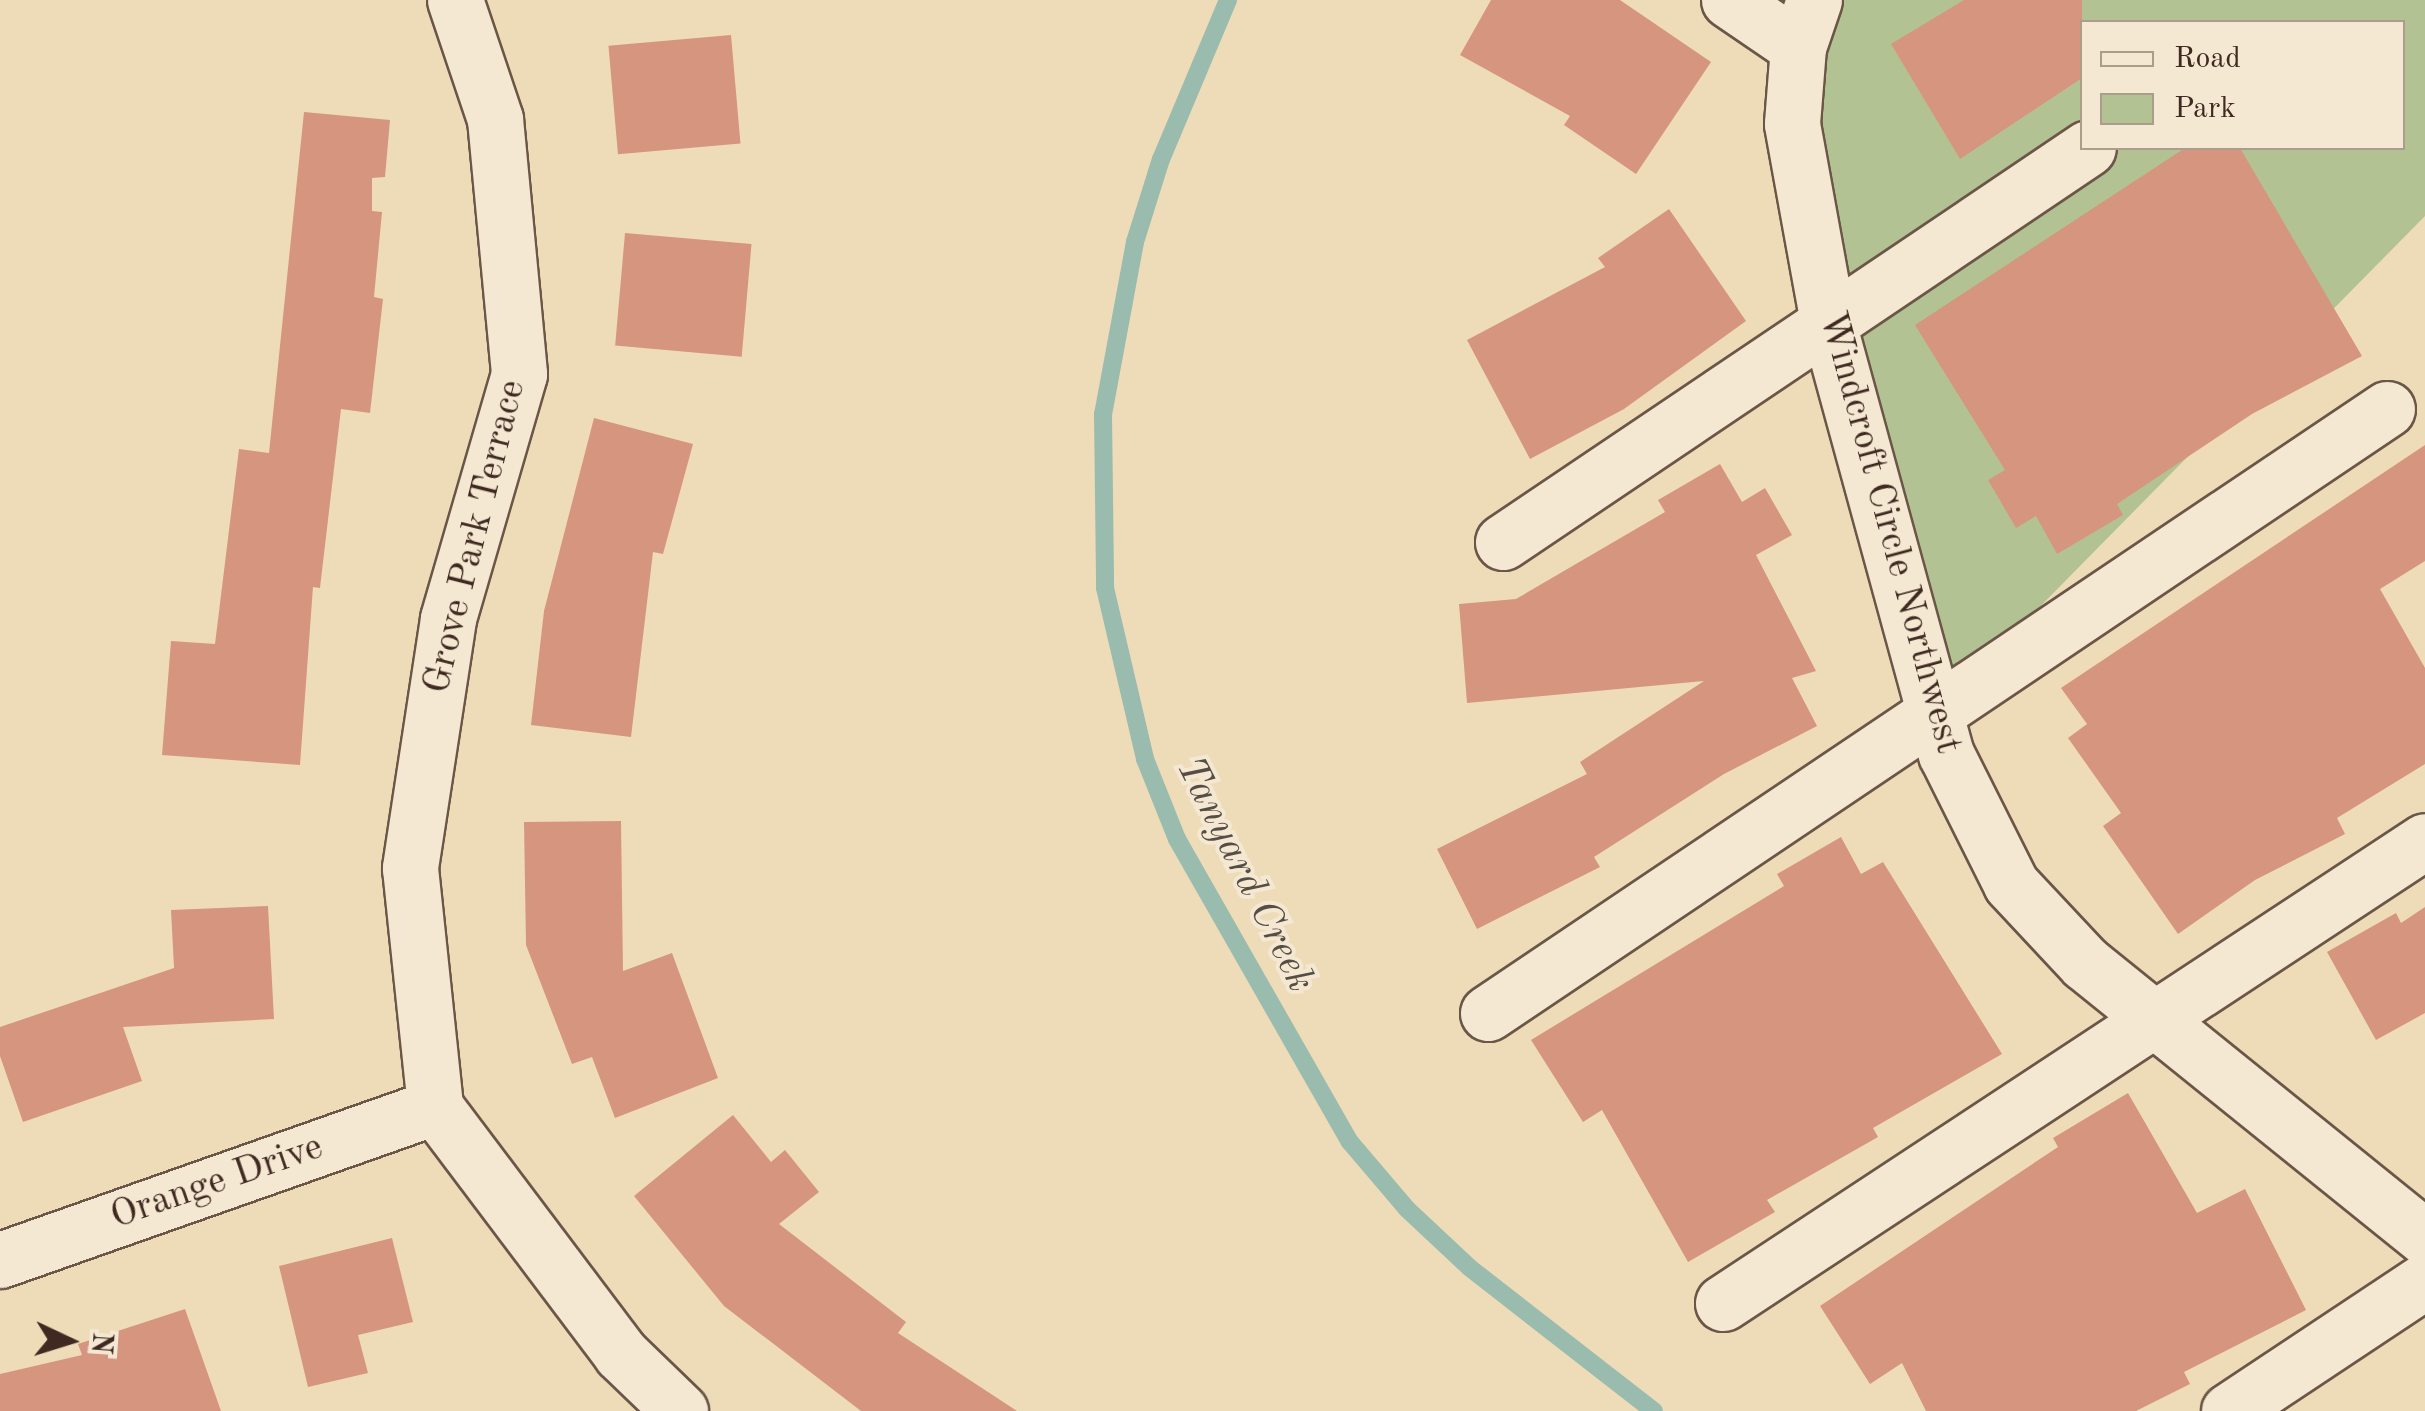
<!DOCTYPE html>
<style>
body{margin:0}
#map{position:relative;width:2425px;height:1411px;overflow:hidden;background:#eedcb9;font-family:"Old Standard TT",serif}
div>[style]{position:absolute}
.green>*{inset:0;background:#b3c293}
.stream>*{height:18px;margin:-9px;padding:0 9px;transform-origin:9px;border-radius:9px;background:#99bcae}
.building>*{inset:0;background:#d6957f;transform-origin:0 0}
.roads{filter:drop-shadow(2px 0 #6b5647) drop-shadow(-2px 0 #6b5647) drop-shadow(0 2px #6b5647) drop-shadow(0 -2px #6b5647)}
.minor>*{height:55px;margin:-27.5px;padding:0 27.5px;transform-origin:27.5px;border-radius:27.5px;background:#f4e8d2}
span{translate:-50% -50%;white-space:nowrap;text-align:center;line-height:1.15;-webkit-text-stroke:8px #f4e8d2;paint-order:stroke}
.street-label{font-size:38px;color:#3f2921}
.water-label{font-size:40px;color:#564e44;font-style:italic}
.legend{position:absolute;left:2080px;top:20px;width:325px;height:130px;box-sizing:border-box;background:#f4e8d2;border:2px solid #ac9c8b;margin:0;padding:12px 18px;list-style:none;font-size:30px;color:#3f2921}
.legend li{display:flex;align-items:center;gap:20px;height:50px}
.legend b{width:50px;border:2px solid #ac9c8b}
.north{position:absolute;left:20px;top:1291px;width:100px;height:100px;-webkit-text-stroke:8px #f4e8d2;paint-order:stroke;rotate:94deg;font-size:28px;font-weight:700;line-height:40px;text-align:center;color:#3f2921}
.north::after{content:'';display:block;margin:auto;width:35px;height:45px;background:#3f2921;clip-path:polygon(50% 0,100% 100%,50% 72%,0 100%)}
</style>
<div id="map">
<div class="green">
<i style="clip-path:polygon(evenodd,1836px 0,2425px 0,2425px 216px,1936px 712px,1798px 47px,1836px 0,2082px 22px,2402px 22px,2402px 148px,2082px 148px,2082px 22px)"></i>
</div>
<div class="stream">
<i style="left:1228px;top:0;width:173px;rotate:112.8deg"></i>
<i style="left:1161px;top:159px;width:87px;rotate:107.4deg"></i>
<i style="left:1135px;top:242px;width:175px;rotate:100.5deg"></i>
<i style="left:1103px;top:414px;width:174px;rotate:89.3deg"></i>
<i style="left:1105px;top:588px;width:176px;rotate:76.8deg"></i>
<i style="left:1145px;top:759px;width:86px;rotate:68.2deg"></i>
<i style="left:1177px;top:839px;width:349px;rotate:60.3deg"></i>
<i style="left:1350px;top:1142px;width:88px;rotate:49.6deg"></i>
<i style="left:1407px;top:1209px;width:86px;rotate:43.1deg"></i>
<i style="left:1470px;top:1268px;width:233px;rotate:37.9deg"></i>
</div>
<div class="building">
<i style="clip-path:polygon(1491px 0,1620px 0,1711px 62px,1636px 174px,1564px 125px,1570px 116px,1460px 55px)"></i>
<i style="clip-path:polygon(1964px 0,2082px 0,2082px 78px,1960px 159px,1891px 44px)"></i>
<i style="left:731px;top:35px;width:109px;height:123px;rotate:85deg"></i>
<i style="clip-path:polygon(304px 112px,390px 120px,385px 177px,372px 178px,372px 211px,382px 212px,374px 297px,383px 299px,370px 413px,341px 409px,320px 588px,313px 587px,300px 765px,162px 755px,171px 641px,215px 644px,239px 449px,269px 453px)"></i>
<i style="clip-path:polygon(2185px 148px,2240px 148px,2362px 356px,2252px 414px,2117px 504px,2123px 515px,2057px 554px,2036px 516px,2016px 528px,1988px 480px,2005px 470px,1915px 325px)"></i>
<i style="clip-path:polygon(1669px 209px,1746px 321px,1624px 409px,1530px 459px,1467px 340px,1605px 267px,1598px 258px)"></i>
<i style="left:625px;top:233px;width:127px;height:113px;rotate:5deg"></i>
<i style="clip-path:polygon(594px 418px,693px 444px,663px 554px,653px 552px,631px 737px,531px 725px,544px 611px)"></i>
<i style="clip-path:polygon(2425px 445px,2425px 561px,2380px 589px,2425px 668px,2425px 764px,2337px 818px,2345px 834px,2255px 880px,2178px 934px,2103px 826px,2121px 813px,2068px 738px,2087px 724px,2061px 688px)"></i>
<i style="clip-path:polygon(1720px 464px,1742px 502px,1765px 488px,1792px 535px,1756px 555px,1816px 671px,1792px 678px,1817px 726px,1724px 774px,1594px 857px,1600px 867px,1477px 929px,1437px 849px,1587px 774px,1580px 762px,1704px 681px,1467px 703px,1459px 604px,1516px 599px,1665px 512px,1658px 500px)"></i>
<i style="clip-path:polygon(621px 821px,623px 971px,672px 953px,718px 1078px,615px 1118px,592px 1057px,572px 1064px,526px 945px,524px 822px)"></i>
<i style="clip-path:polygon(1841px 837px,1861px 874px,1883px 862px,2002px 1054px,1873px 1128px,1878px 1137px,1767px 1200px,1775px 1212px,1688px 1262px,1602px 1110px,1583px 1122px,1531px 1040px,1784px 886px,1777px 874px)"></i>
<i style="clip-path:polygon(268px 906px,274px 1019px,123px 1027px,142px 1081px,23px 1122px,0 1056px,0 1027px,174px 968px,171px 910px)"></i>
<i style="clip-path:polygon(2425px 907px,2425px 1013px,2376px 1040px,2327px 952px,2396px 913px,2401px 923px)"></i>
<i style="clip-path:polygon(2128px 1093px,2197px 1213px,2245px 1189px,2306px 1310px,2184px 1372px,2190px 1384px,2136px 1411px,1926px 1411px,1902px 1363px,1870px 1384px,1820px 1306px,2058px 1147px,2053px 1138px)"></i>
<i style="clip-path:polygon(733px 1115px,771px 1162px,785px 1150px,819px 1192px,779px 1224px,906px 1322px,898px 1333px,1017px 1411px,861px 1411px,724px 1306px,634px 1196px)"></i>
<i style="clip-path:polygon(392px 1238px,413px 1322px,358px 1335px,368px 1373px,308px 1387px,279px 1266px)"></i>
<i style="clip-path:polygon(185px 1309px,221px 1411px,0 1411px,0 1374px,82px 1355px,78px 1344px)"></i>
</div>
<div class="roads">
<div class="minor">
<i style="left:455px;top:0;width:126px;rotate:71.4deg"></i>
<i style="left:495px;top:119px;width:256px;rotate:84.6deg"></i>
<i style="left:519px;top:374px;width:255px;rotate:106.2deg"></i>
<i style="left:448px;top:619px;width:252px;rotate:98.7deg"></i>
<i style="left:410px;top:868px;width:240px;rotate:84deg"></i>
<i style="left:435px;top:1107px;width:309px;rotate:53deg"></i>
<i style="left:621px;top:1354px;width:82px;rotate:44deg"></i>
<i style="left:1729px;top:0;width:83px;rotate:34.3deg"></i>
<i style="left:1814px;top:0;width:50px;rotate:108.8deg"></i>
<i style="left:1798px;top:47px;width:77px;rotate:94.5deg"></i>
<i style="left:1792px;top:124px;width:202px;rotate:79.7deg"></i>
<i style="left:1828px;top:323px;width:447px;rotate:74.7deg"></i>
<i style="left:1946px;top:754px;width:145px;rotate:63.4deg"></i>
<i style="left:2011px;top:884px;width:108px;rotate:46.9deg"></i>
<i style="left:2085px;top:963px;width:437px;rotate:38.9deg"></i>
<i style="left:1503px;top:542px;width:705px;rotate:-33.96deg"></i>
<i style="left:1488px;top:1013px;width:1083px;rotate:-33.9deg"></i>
<i style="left:0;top:1260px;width:461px;rotate:-19.4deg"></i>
<i style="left:1723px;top:1303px;width:840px;rotate:-33.35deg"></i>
<i style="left:2229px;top:1411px;width:235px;rotate:-33.6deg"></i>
</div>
</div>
<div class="street-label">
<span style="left:1889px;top:533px;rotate:75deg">Windcroft Circle Northwest</span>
<span style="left:476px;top:537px;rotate:-76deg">Grove Park Terrace</span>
<span style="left:217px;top:1183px;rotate:-19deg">Orange Drive</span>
</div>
<div class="water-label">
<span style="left:1244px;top:875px;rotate:63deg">Tanyard Creek</span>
</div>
<ul class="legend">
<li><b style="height:12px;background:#f4e8d2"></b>Road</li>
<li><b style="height:28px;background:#b3c293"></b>Park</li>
</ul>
<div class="north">N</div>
</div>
